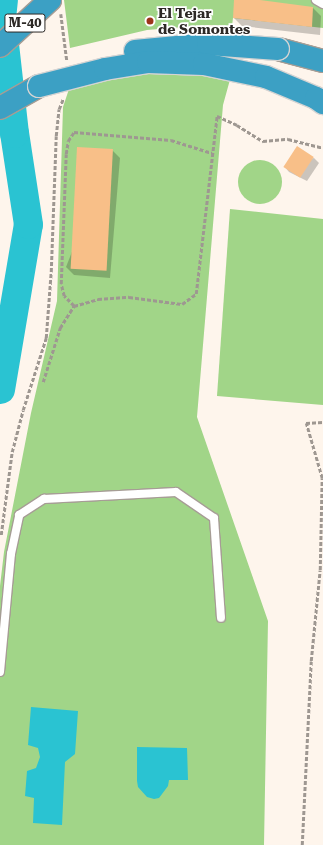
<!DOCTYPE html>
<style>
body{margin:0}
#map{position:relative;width:323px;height:845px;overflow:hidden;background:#fef5ec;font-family:"Roboto Serif",serif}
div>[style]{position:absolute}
.green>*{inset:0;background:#a1d588}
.round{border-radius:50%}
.water>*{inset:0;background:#2ac3d2}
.shadow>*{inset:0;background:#0003}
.river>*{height:29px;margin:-14.5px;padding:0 14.5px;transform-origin:14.5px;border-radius:14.5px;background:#2ac3d2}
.building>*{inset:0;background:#f8bf88;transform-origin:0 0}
.path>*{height:2.5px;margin-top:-1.25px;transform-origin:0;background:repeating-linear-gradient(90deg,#9e9791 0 4px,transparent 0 6px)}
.roads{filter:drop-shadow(1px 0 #a69d95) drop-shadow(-1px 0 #a69d95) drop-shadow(0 1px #a69d95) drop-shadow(0 -1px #a69d95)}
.service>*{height:8px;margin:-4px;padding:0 4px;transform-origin:4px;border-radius:4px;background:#fff}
.motorway>*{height:22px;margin:-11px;padding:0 11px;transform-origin:11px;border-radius:11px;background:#3ca0c4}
.bridges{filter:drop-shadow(1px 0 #d5d4d3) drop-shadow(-1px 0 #d5d4d3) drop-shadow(0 1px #d5d4d3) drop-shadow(0 -1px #d5d4d3)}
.motorway-bridge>*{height:22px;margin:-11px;padding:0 11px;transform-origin:11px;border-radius:11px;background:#3ca0c4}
.dots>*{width:11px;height:11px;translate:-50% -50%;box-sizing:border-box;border:2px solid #fff;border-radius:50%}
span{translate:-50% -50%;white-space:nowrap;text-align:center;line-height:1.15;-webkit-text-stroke:3.5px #fff;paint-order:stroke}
.shield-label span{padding:1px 3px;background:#fff;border:1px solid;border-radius:3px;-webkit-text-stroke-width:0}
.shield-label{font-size:13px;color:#2c2825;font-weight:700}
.poi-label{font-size:14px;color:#2c2825;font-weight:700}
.left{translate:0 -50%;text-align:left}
</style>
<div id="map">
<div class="green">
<i style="clip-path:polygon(64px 0,323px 0,323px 28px,233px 18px,232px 26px,208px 25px,147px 30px,70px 48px)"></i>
<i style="clip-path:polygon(172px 71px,231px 76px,223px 105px,197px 417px,268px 621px,264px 845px,0 845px,0 586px,4px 552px,31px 413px,57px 301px,63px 107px,69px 89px,122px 76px)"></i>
<i class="round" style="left:238px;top:160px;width:44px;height:44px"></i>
<i style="clip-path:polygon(230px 209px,323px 219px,323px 405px,217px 396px)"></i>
</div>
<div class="water">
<i style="clip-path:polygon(31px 707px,78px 711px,75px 754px,65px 762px,62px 825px,33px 823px,34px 798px,25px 796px,27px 771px,36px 768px,40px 757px,38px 748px,28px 745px)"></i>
<i style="clip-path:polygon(137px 747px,187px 748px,188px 780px,169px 780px,168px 786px,159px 798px,154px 799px,147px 797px,138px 787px,137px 781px)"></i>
</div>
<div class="shadow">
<i style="clip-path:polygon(235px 0,254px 0,313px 8px,321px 16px,320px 35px,242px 26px,234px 18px)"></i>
<i style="clip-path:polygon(112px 150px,120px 158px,110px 278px,74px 275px,66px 267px)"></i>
<i style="clip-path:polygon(314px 158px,319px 163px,307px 181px,289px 172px,284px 166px)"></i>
</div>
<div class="river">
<i style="left:0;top:389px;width:167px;rotate:-80.4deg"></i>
<i style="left:28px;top:224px;width:92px;rotate:-98.7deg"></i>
<i style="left:14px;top:133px;width:116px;rotate:-96.4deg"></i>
<i style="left:1px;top:18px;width:18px;rotate:-84deg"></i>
</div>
<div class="building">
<i style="clip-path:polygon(234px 0,260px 0,313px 7px,312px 27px,233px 18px)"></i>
<i style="left:297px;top:146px;width:20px;height:25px;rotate:33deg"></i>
<i style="left:77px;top:147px;width:36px;height:122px;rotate:3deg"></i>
</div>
<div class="path">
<i style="left:61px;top:14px;width:47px;rotate:82.7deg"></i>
<i style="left:74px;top:306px;width:14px;rotate:-135deg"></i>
<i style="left:64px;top:296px;width:12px;rotate:-104deg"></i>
<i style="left:61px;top:284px;width:130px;rotate:-87.8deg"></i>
<i style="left:66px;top:154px;width:13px;rotate:-81deg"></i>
<i style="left:68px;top:141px;width:11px;rotate:-56deg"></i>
<i style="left:74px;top:132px;width:97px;rotate:4.7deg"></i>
<i style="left:171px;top:140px;width:43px;rotate:17.6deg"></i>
<i style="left:43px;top:382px;width:57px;rotate:-72.5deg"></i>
<i style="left:60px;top:328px;width:26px;rotate:-58deg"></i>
<i style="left:74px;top:306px;width:25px;rotate:-16deg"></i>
<i style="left:98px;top:299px;width:31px;rotate:-4deg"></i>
<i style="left:129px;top:297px;width:53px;rotate:7.5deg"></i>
<i style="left:182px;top:304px;width:17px;rotate:-36deg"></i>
<i style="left:196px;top:294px;width:179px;rotate:-83.3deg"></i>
<i style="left:217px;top:116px;width:22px;rotate:24deg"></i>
<i style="left:237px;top:125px;width:31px;rotate:32deg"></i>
<i style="left:263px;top:141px;width:25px;rotate:-5deg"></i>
<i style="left:288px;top:139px;width:36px;rotate:14deg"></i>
<i style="left:1px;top:535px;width:84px;rotate:-82.5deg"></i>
<i style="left:12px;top:452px;width:43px;rotate:-75.3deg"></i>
<i style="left:23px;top:410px;width:76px;rotate:-72.3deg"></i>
<i style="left:46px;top:338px;width:66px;rotate:-85.7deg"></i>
<i style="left:51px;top:272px;width:136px;rotate:-87.9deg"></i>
<i style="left:56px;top:136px;width:27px;rotate:-84deg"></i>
<i style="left:59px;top:109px;width:11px;rotate:-68deg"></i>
<i style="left:302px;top:845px;width:184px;rotate:-87.2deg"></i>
<i style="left:311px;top:661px;width:91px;rotate:-84.4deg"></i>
<i style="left:320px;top:570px;width:92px;rotate:-88.8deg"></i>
<i style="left:322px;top:478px;width:57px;rotate:-106.2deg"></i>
<i style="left:306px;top:423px;width:17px;rotate:-3deg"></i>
</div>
<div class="roads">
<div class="service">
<i style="left:316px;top:0;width:8px;rotate:30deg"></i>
<i style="left:0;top:672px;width:119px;rotate:-84.7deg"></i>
<i style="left:11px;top:554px;width:40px;rotate:-78deg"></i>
<i style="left:19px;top:515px;width:30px;rotate:-33deg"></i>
<i style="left:44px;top:499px;width:132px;rotate:-3deg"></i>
<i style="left:176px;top:492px;width:46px;rotate:34.4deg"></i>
<i style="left:214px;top:518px;width:100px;rotate:86deg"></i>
</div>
<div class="motorway">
<i style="left:0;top:46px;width:68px;rotate:-42.6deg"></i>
<i style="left:278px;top:49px;width:47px;rotate:14.9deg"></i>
<i style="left:0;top:108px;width:45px;rotate:-29.4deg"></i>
</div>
</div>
<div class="bridges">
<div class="motorway-bridge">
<i style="left:135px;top:51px;width:73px;rotate:-5.5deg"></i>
<i style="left:208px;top:44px;width:70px;rotate:4.1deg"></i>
<i style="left:39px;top:86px;width:68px;rotate:-14.4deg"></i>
<i style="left:105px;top:69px;width:44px;rotate:-9.2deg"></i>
<i style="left:148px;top:62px;width:56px;rotate:2deg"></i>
<i style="left:204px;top:64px;width:63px;rotate:11.8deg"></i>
<i style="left:266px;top:77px;width:54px;rotate:22.8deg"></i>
<i style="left:316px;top:98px;width:9px;rotate:36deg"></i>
</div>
</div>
<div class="dots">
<i style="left:150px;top:21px;background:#9c341a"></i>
</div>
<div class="shield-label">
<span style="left:25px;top:23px">M-40</span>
</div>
<div class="poi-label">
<span class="left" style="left:158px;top:21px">El Tejar<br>de Somontes</span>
</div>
</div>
